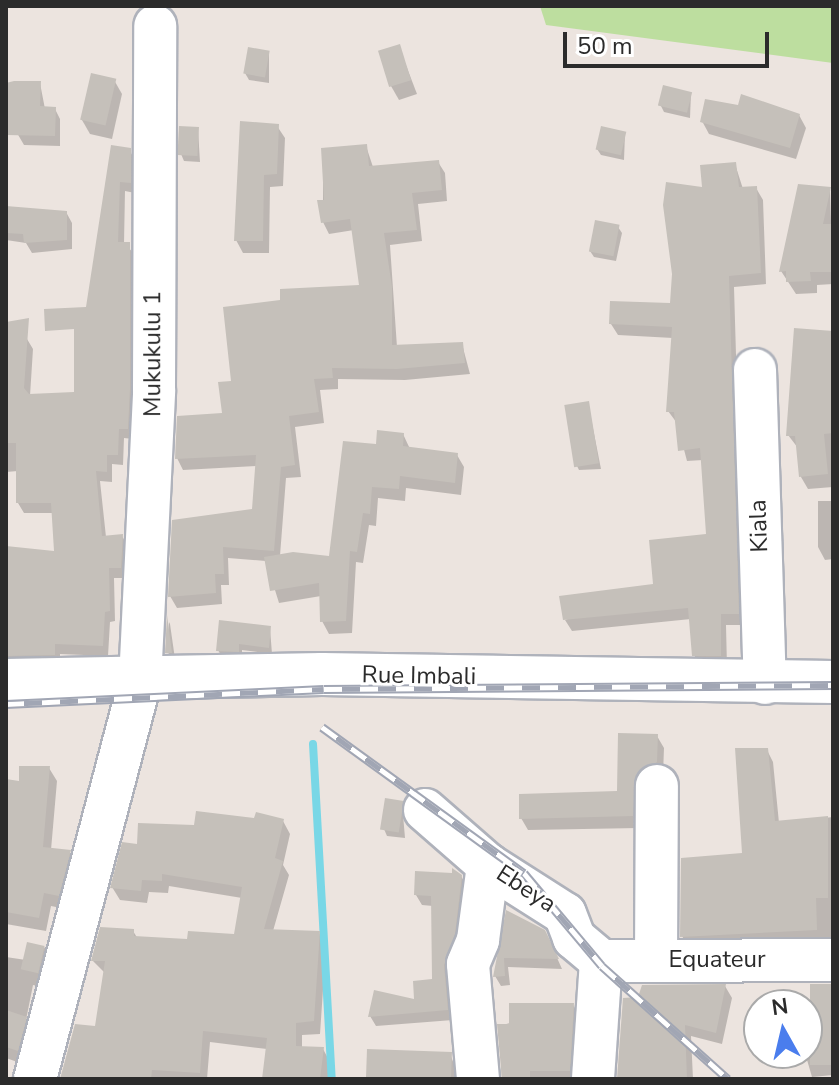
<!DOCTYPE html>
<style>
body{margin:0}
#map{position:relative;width:839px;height:1085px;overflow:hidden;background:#ece4df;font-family:"Nunito Sans",sans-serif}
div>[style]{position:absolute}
.green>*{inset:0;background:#bdde9f}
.shadow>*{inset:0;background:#0003}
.stream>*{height:8px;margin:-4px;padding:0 4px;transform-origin:4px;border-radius:4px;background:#79d7e6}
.building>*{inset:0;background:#c5c0ba;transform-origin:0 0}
.roads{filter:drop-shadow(2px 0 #afb2bb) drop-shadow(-2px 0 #afb2bb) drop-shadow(0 2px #afb2bb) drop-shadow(0 -2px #afb2bb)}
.minor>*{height:42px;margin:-21px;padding:0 21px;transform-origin:21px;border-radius:21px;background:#fff}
.rail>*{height:9px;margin-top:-4.5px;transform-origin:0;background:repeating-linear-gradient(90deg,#fff 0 18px,#a1a6b4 0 36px);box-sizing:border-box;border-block:2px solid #a1a6b4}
span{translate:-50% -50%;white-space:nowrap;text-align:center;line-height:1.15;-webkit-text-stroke:6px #fff;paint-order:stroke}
.street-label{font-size:24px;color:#2b2b2b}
.frame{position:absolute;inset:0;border:8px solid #2b2b2b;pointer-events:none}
.north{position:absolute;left:743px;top:989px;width:80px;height:80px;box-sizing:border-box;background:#fff;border:2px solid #aaa;border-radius:50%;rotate:352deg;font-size:22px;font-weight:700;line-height:32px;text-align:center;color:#2b2b2b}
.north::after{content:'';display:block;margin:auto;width:28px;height:36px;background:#4a7ded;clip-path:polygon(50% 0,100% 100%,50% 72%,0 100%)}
.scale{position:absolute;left:563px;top:32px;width:206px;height:36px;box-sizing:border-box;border:4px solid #2b2b2b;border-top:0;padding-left:10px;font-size:24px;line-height:28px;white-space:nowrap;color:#2b2b2b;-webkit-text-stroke:6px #fff;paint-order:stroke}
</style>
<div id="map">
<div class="green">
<i style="clip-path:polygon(540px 6px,833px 6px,833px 63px,546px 25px)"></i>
</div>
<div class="shadow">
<i style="clip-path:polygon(399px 47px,417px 94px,399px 100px,391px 86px)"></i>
<i style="clip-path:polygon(269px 52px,269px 83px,249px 80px,245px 73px)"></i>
<i style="clip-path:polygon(114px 80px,122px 94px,112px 139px,90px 134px,82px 120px)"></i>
<i style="clip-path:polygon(6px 83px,40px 83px,45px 109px,55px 109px,60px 119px,60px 146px,24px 145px,6px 114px)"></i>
<i style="clip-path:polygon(691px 93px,690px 118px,664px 112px,661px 106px)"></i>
<i style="clip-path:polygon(799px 115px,806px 128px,796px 159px,709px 134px,702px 121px)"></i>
<i style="clip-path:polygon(277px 126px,285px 138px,283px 186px,270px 187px,269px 253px,243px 253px,236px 240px)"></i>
<i style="clip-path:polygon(198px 129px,200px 162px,184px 161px,181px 154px)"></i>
<i style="clip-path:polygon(625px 134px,624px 160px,601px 155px,597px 149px)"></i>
<i style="clip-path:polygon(366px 146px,373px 167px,438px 162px,445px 173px,447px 201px,418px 204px,422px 241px,390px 245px,397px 347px,462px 344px,470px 374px,405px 380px,338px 379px,338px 389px,320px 390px,324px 423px,295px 427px,301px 477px,286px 478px,280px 556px,330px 558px,378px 447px,403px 434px,410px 449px,457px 455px,464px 467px,461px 495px,406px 488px,405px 501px,378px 498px,376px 526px,369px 525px,363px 563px,356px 562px,352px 633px,329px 634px,322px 621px,321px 596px,279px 603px,266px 561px,228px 558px,229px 585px,221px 585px,222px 604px,177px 608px,170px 596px,253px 511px,257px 466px,183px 470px,177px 458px,224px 415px,233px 382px,362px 287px,354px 230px,329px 234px,323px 222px,323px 149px)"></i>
<i style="clip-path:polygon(113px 148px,129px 150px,136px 161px,135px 193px,125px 191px,124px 244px,135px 254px,133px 439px,124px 438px,123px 465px,112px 464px,112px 482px,100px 481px,106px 537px,122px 536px,128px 547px,126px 578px,114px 578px,115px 621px,110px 622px,108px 656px,60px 654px,60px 665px,6px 664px,6px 514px,6px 548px,56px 553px,54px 513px,24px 513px,18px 503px,18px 471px,6px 472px,6px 337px,27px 339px,33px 349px,30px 396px,76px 394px)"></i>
<i style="clip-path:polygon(735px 164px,743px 189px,756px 188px,763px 200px,766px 284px,734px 287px,744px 625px,726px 625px,727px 667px,701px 667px,694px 655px,691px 619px,572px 631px,565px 620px,656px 586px,708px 536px,703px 460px,687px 461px,677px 423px,668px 411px,673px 338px,618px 335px,611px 324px,672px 305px,704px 189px)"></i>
<i style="clip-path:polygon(830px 189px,833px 284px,817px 285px,817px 293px,796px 294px,781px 271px)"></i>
<i style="clip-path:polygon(6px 208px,66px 212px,72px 223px,72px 249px,32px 253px,26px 243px,6px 240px)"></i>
<i style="clip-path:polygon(618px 227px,622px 233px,616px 261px,594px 257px,590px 251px)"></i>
<i style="clip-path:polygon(833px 333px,833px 487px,808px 489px,801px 477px,798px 448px,788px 435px)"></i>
<i style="clip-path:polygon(588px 403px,601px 469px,579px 470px,576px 464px)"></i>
<i style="clip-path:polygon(818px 501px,833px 501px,833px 559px,825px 560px,818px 547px)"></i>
<i style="clip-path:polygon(169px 622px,170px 624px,175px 659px,167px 652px)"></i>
<i style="clip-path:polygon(270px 628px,272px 654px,242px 650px,242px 657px,222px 657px,218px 650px)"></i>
<i style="clip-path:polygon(657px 736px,664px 748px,663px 775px,639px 828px,528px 830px,521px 818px,619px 793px)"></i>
<i style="clip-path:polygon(767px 750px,773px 762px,779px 823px,833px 817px,833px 949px,689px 948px,682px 936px,744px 855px)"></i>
<i style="clip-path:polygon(49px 768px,57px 781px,51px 850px,69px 852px,77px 866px,66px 909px,51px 906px,46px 931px,6px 924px,6px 781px,21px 783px)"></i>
<i style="clip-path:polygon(402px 803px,405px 838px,387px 836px,384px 829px)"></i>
<i style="clip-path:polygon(283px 821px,290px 834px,283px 865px,289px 875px,273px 931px,319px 933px,326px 946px,320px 1034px,302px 1035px,302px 1048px,323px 1049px,330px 1062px,328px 1079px,264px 1079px,267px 1049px,210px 1042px,207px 1079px,61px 1079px,97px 1028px,105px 973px,93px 961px,133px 931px,138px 939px,189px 941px,235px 936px,242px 898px,169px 886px,168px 893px,149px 892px,147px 903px,120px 900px,112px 887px,139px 846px,196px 827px)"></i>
<i style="clip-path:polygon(461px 876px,467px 887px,453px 1020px,376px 1026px,370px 1016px,417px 1001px,434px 981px,433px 906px,422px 905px,416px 895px)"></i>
<i style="clip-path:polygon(508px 913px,550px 942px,562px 969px,508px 967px,510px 985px,501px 986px,495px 976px)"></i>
<i style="clip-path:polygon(44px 947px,53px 962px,46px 988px,33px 985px,26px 1020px,34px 1034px,26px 1065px,6px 1058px,6px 957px,26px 960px)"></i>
<i style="clip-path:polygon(833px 984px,833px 1075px,812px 1077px,805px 1053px,812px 986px)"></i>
<i style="clip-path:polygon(725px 986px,732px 998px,722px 1044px,691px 1036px,693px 1079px,618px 1079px)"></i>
<i style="clip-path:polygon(573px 1005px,580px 1017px,576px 1079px,502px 1079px,499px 1026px)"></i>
<i style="clip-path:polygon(450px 1054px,460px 1079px,368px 1078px)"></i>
</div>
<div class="stream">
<i style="left:313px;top:744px;width:336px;rotate:86.8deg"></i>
</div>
<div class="building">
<i style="left:400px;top:44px;width:38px;height:23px;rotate:73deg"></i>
<i style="left:248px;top:47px;width:22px;height:27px;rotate:10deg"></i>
<i style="left:91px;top:73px;width:26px;height:48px;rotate:13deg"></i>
<i style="clip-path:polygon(14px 81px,41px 81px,40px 106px,56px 107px,55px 136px,6px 135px,6px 83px)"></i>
<i style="left:663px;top:85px;width:30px;height:21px;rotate:14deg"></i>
<i style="clip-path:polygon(741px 94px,800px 114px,790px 148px,700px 122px,705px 99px,738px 105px)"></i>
<i style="clip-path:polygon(240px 121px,279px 124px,277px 174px,264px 175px,263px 241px,234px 241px)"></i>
<i style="left:179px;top:126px;width:20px;height:29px;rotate:3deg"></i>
<i style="left:601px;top:126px;width:26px;height:24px;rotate:13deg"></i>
<i style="clip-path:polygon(367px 144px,369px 166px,439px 160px,442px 190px,412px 193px,417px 230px,384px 233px,392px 287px,392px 345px,463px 342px,465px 363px,397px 369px,332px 368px,333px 378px,314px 379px,319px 412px,289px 416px,295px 465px,281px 467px,274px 551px,223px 547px,224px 574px,215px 574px,216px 593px,168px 597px,172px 520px,252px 509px,256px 455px,175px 459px,177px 416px,222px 413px,218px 382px,231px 381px,223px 307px,280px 300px,280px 289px,359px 285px,350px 219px,321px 223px,317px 200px,324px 200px,321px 148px)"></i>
<i style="clip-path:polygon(111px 145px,131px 148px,131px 183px,120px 182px,118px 242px,130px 242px,130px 389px,128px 429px,119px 429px,118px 455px,107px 455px,107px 472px,96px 471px,102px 536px,123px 534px,121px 568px,109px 568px,110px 611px,105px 612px,103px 646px,55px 644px,55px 655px,6px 656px,6px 546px,54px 551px,51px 503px,16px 503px,16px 443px,6px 443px,6px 322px,29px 318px,24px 388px,29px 394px,74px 392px,74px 329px,45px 331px,44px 309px,86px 307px)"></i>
<i style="clip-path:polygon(736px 162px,739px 187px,757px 186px,761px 273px,729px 276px,739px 614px,721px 614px,721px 656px,692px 656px,688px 608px,563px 620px,559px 596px,653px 584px,649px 540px,706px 534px,700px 448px,678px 451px,674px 412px,666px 412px,672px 327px,609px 324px,610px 301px,670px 303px,672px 274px,663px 205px,666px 182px,702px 187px,700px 165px)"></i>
<i style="clip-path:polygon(798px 184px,831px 187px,823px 224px,833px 224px,833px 272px,810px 272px,811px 281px,786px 282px,786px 271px,779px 272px)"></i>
<i style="clip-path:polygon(6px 206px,67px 211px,67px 240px,24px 243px,23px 234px,6px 233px)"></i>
<i style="left:595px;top:220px;width:25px;height:32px;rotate:11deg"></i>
<i style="clip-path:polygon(794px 328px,833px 331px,833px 433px,824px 434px,828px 474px,799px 477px,795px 436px,786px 436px)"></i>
<i style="left:589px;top:401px;width:63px;height:25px;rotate:81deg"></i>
<i style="clip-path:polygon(377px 430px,404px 433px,403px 446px,458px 453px,455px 483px,400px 476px,399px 489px,372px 487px,370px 514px,363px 513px,357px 552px,350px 551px,346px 621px,320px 622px,319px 583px,270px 591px,264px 557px,293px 552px,329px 556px,343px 441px,376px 444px)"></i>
<i style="clip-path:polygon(167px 615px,172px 653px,165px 653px)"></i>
<i style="clip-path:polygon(219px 620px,271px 626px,269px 648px,239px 644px,239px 652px,216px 651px)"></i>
<i style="clip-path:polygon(618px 733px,658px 734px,657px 762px,636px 775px,633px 816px,519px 819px,519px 794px,617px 791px)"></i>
<i style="clip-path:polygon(735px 748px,768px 748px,775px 821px,828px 816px,828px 898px,816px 898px,817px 930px,680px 937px,681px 858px,742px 853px)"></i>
<i style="clip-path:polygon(19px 766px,50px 766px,43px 847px,71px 850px,59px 896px,44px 893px,39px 918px,6px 912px,6px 779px,19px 781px)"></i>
<i style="left:385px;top:798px;width:19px;height:32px;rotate:9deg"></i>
<i style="clip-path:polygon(196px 811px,254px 818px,256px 812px,284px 819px,275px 858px,283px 861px,264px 929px,320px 931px,314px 1021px,296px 1023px,296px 1046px,324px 1047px,320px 1079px,262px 1079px,267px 1038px,203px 1031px,200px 1073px,152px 1070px,151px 1079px,60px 1079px,75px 1024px,95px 1026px,105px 961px,91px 961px,100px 927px,134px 929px,134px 936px,187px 939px,188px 931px,234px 934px,242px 887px,162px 874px,162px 881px,142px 880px,141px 891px,110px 888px,122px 842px,137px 844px,138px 823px,194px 825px)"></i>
<i style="clip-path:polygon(452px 868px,462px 875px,455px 934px,444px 965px,448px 1010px,368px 1017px,374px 990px,414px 999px,413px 981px,432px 979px,431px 896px,414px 895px,415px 871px,452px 873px)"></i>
<i style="clip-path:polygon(506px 910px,545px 930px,559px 959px,504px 958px,505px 976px,493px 977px)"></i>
<i style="left:27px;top:942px;width:18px;height:28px;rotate:13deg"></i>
<i style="clip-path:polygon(726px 984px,716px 1033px,685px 1025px,687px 1079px,617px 1079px,623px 998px,638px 997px,642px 985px)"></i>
<i style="left:810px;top:984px;width:22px;height:81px"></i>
<i style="clip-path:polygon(509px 1003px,574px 1003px,570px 1071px,530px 1071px,530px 1079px,502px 1079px,497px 1024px,509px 1024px)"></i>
<i style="clip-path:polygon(6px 1010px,27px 1017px,18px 1051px,6px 1047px)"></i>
<i style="left:367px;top:1049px;width:85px;height:29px;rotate:2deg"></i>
</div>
<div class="roads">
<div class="minor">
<i style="left:755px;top:370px;width:313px;rotate:88.2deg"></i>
<i style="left:6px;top:680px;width:316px;rotate:-1.1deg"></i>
<i style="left:322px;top:674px;width:511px;rotate:0.9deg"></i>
<i style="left:425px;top:810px;width:84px;rotate:41.1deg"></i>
<i style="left:488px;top:865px;width:91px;rotate:32.5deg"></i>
<i style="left:565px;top:914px;width:26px;rotate:69deg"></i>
<i style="left:574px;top:938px;width:35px;rotate:40deg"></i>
<i style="left:601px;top:961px;width:118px;rotate:93.9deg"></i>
<i style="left:656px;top:960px;width:174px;rotate:-89.7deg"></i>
<i style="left:601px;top:961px;width:232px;rotate:-0.2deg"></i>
<i style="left:35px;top:1079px;width:412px;rotate:-75.2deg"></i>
<i style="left:140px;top:681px;width:291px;rotate:-87.2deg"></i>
<i style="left:154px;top:390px;width:364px;rotate:-89.8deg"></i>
<i style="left:478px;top:1079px;width:115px;rotate:-95deg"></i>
<i style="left:468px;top:964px;width:26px;rotate:-67deg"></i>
<i style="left:478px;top:940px;width:76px;rotate:-82.4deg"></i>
</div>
</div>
<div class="rail">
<i style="left:6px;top:704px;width:318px;rotate:-2.7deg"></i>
<i style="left:324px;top:689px;width:509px;rotate:-0.45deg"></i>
<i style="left:322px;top:727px;width:249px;rotate:35.9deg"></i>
<i style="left:524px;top:873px;width:121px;rotate:50deg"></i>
<i style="left:602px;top:966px;width:169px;rotate:41.9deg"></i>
</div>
<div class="street-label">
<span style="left:153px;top:354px;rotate:-90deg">Mukukulu 1</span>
<span style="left:759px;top:526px;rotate:-92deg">Kiala</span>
<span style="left:419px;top:676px;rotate:1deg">Rue Imbali</span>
<span style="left:526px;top:889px;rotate:33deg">Ebeya</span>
<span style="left:717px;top:960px">Equateur</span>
</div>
<div class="frame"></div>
<div class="north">N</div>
<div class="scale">50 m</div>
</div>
